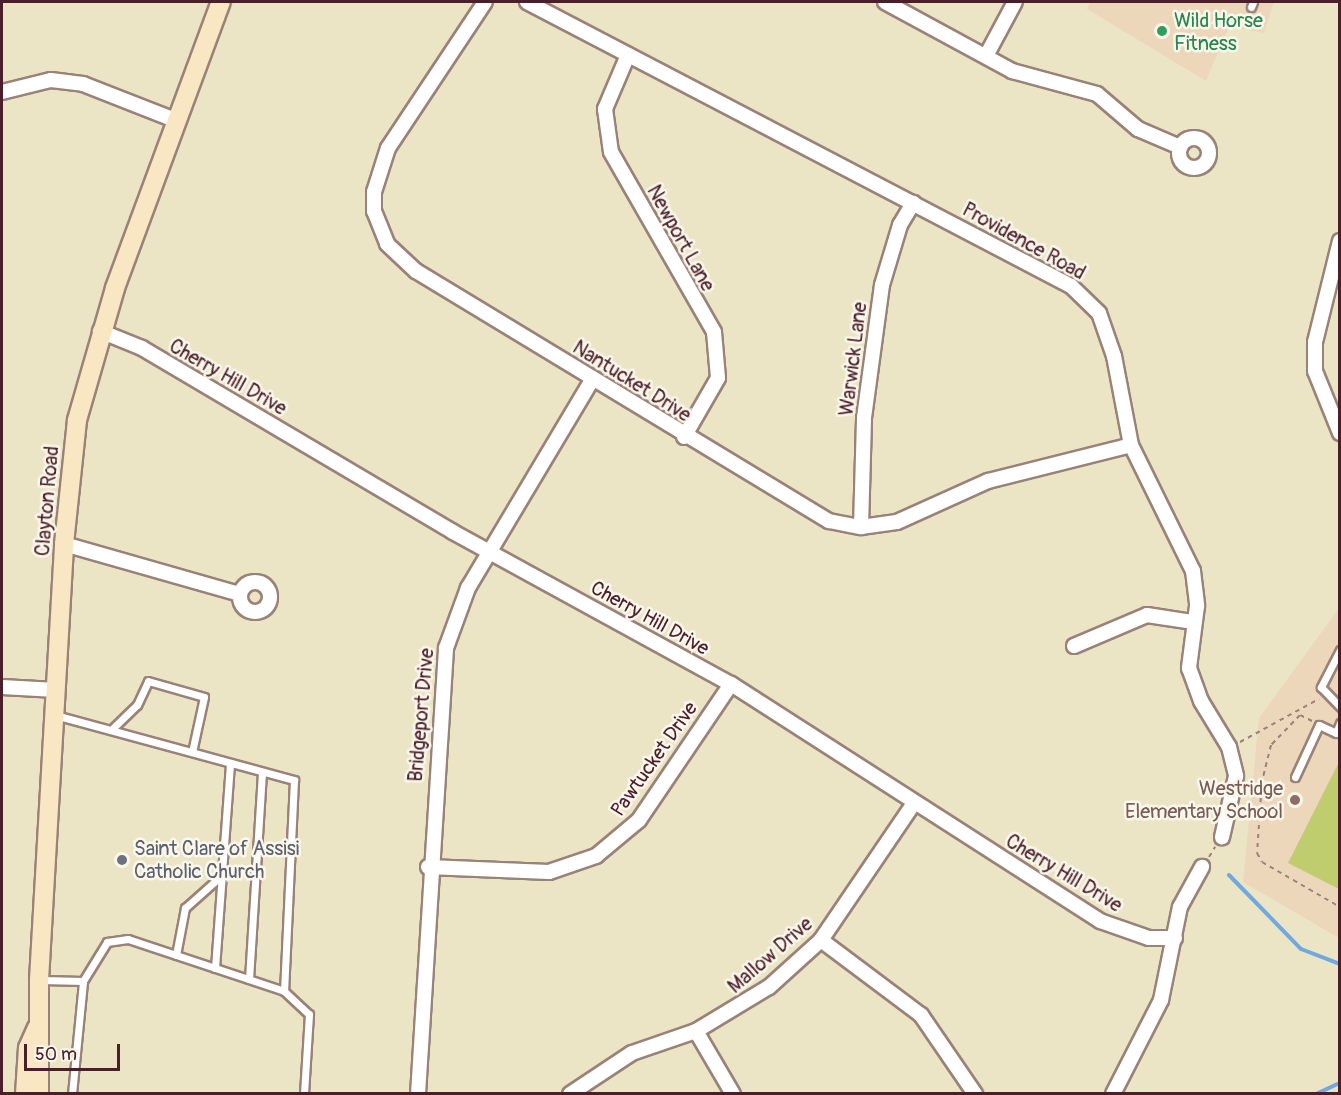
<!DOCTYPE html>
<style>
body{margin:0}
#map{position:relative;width:1341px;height:1095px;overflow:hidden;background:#ebe5c6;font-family:Pangolin,sans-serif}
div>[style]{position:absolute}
.built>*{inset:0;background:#ecd7ba}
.green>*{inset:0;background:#bfcd6f}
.stream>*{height:4px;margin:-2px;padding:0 2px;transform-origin:2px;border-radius:2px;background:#70a8df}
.path>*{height:2px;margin-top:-1px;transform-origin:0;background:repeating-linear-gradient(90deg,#9a8278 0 4.5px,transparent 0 9px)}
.roads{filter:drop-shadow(2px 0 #9a8278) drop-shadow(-2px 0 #9a8278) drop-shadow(0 2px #9a8278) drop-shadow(0 -2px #9a8278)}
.lane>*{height:7px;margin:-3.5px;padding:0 3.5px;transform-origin:3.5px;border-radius:3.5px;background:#fff}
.street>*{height:14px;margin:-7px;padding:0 7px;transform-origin:7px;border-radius:7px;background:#fff}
.street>.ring{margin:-7px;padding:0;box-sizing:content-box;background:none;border:14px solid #fff;border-radius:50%}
.secondary>*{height:18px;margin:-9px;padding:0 9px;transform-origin:9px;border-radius:9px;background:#f9e7c3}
.dots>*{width:16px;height:16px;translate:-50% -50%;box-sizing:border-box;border:3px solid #fbf7ec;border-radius:50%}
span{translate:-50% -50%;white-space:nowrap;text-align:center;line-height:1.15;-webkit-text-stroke:5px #fbf7ec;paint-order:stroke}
.leisure-label{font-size:20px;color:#27864d}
.left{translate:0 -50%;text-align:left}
.street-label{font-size:20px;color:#4a1f2b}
.education-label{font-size:20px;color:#785e54}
.right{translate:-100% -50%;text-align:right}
.worship-label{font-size:20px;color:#5b616d}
.frame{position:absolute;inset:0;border:3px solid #4a1f2b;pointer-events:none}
.scale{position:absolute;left:24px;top:1044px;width:96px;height:27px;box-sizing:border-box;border:3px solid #4a1f2b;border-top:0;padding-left:8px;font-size:18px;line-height:21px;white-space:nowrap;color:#4a1f2b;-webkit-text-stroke:4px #fbf7ec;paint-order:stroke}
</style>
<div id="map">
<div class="built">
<i style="clip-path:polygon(1090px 2px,1274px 2px,1264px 33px,1229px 26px,1206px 81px,1087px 9px)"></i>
<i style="clip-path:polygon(1339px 608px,1339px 938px,1243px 882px,1259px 718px)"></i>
</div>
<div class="green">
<i style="clip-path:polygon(1339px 762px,1340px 763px,1339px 889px,1288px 863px)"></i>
</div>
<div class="stream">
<i style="left:1229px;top:875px;width:103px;rotate:45.8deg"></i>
<i style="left:1301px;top:949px;width:42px;rotate:21deg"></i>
<i style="left:1316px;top:1094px;width:26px;rotate:-25deg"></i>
</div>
<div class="path">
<i style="left:1312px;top:721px;width:13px;rotate:-153deg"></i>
<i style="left:1300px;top:715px;width:42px;rotate:134deg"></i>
<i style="left:1271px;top:745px;width:36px;rotate:104deg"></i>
<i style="left:1262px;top:780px;width:73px;rotate:93.9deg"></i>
<i style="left:1257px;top:853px;width:10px;rotate:61deg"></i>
<i style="left:1262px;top:862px;width:90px;rotate:30deg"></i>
<i style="left:1240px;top:742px;width:90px;rotate:-28.6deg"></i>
<i style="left:1209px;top:857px;width:12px;rotate:-59deg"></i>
</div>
<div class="roads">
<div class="lane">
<i style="left:1251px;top:7px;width:5px;rotate:-68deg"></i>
<i style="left:1340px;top:650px;width:42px;rotate:117.2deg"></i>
<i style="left:1321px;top:687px;width:28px;rotate:46deg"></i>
<i style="left:55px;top:715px;width:248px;rotate:15.2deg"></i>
<i style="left:294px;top:780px;width:211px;rotate:92.7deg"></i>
<i style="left:113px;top:728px;width:33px;rotate:-44deg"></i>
<i style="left:137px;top:705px;width:26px;rotate:-65deg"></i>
<i style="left:148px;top:681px;width:58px;rotate:15.9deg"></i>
<i style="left:204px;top:697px;width:56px;rotate:102.3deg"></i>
<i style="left:1295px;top:777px;width:57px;rotate:-65.2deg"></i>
<i style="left:1319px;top:725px;width:19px;rotate:25deg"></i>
<i style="left:1336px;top:733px;width:11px;rotate:-68deg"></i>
<i style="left:176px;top:955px;width:48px;rotate:-79.2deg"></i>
<i style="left:185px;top:908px;width:50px;rotate:-41.7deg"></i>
<i style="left:215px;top:968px;width:205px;rotate:-85.8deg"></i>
<i style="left:249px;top:979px;width:207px;rotate:-86.4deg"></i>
<i style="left:42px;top:980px;width:41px;rotate:1.4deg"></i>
<i style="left:83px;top:981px;width:46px;rotate:-58.4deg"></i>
<i style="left:107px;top:942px;width:21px;rotate:-8deg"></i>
<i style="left:128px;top:939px;width:164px;rotate:18.4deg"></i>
<i style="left:284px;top:991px;width:34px;rotate:43deg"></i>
<i style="left:309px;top:1014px;width:80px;rotate:93.6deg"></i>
<i style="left:72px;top:1094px;width:114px;rotate:-84.4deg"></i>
</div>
<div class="street">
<i style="left:485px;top:2px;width:175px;rotate:123.6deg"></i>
<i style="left:388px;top:148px;width:46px;rotate:107.7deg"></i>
<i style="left:374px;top:192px;width:19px;rotate:90deg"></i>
<i style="left:374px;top:211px;width:35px;rotate:68deg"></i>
<i style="left:387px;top:244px;width:40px;rotate:43deg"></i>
<i style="left:416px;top:271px;width:483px;rotate:31.2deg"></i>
<i style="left:829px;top:521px;width:33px;rotate:11deg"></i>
<i style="left:861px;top:527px;width:36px;rotate:-8deg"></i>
<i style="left:897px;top:522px;width:100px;rotate:-24.3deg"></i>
<i style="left:988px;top:481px;width:147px;rotate:-14.1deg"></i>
<i style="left:527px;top:2px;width:614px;rotate:27.57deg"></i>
<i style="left:1071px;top:286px;width:39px;rotate:44deg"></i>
<i style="left:1099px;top:313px;width:46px;rotate:70.8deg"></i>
<i style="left:1114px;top:356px;width:91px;rotate:79.2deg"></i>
<i style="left:1131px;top:445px;width:140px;rotate:63.8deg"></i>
<i style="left:1193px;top:571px;width:35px;rotate:83deg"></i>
<i style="left:1197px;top:606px;width:63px;rotate:97.4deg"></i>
<i style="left:1189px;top:668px;width:35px;rotate:70deg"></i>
<i style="left:1201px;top:701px;width:54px;rotate:58.7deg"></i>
<i style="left:1229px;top:747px;width:30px;rotate:76deg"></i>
<i style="left:1236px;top:776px;width:63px;rotate:102.9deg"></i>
<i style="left:885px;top:2px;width:145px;rotate:28.5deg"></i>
<i style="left:1012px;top:71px;width:88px;rotate:15.1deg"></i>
<i style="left:1097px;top:94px;width:54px;rotate:40.5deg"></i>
<i style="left:1138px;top:129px;width:46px;rotate:23.2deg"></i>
<i style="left:628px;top:55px;width:59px;rotate:113.1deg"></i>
<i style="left:605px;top:109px;width:43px;rotate:82.1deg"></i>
<i style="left:611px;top:152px;width:207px;rotate:60.2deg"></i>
<i style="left:714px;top:332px;width:46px;rotate:85deg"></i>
<i style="left:718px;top:378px;width:68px;rotate:120deg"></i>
<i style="left:986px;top:56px;width:61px;rotate:-61.8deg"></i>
<i style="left:2px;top:92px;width:50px;rotate:-13.8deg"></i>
<i style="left:51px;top:80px;width:32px;rotate:7deg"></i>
<i style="left:83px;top:84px;width:99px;rotate:21.4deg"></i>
<i class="ring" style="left:1179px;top:138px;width:16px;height:16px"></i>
<i style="left:1340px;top:241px;width:104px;rotate:103.9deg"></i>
<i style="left:1315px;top:342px;width:29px;rotate:90deg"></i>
<i style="left:1315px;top:371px;width:67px;rotate:68deg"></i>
<i style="left:100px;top:331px;width:45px;rotate:22deg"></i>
<i style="left:142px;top:348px;width:361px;rotate:30.6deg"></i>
<i style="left:453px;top:532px;width:317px;rotate:28.7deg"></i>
<i style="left:731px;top:684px;width:439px;rotate:32.7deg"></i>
<i style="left:1100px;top:921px;width:52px;rotate:19.1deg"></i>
<i style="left:1149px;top:938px;width:26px"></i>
<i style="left:861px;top:527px;width:109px;rotate:-88.4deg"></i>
<i style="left:864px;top:418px;width:134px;rotate:-82.3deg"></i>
<i style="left:882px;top:285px;width:63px;rotate:-73.3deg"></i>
<i style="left:900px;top:225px;width:26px;rotate:-59deg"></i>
<i style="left:64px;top:544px;width:183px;rotate:15.9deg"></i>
<i class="ring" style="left:240px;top:582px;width:16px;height:16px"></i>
<i style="left:1074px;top:646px;width:79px;rotate:-23deg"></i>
<i style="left:1147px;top:615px;width:47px;rotate:8.7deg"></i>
<i style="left:2px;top:687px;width:54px;rotate:3.2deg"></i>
<i style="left:428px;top:867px;width:121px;rotate:2.4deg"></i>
<i style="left:549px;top:872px;width:50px;rotate:-18.8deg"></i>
<i style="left:596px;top:856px;width:56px;rotate:-39.9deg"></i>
<i style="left:639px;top:820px;width:164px;rotate:-55.9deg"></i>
<i style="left:821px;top:940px;width:125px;rotate:36.9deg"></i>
<i style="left:921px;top:1015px;width:96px;rotate:55.6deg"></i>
<i style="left:696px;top:1031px;width:73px;rotate:59.6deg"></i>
<i style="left:418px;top:1094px;width:447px;rotate:-86.4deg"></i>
<i style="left:446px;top:648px;width:64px;rotate:-69.9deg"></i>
<i style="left:468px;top:588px;width:244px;rotate:-59.2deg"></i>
<i style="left:570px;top:1094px;width:74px;rotate:-33.5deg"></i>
<i style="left:632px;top:1053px;width:68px;rotate:-19deg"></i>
<i style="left:696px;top:1031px;width:85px;rotate:-31.1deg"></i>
<i style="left:769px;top:987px;width:70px;rotate:-42.1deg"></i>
<i style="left:821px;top:940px;width:166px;rotate:-55.8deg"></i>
<i style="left:1113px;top:1094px;width:106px;rotate:-62.9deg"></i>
<i style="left:1161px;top:1000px;width:95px;rotate:-78.5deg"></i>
<i style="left:1180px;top:907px;width:46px;rotate:-61.2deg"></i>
</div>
<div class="secondary">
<i style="left:25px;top:1094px;width:46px;rotate:-86.3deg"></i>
<i style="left:28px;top:1048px;width:22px;rotate:-66deg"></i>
<i style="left:39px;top:1094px;width:114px;rotate:-90deg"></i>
<i style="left:39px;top:980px;width:437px;rotate:-86.7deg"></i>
<i style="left:64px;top:544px;width:125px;rotate:-84deg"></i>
<i style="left:77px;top:420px;width:137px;rotate:-73.9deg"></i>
<i style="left:115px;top:288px;width:305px;rotate:-69.7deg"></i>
</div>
</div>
<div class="dots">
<i style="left:1162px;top:31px;background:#2e9e5b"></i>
<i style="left:1295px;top:800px;background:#8d6e63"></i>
<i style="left:122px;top:860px;background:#6b7280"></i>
</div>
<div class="leisure-label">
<span class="left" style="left:1174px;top:32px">Wild Horse<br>Fitness</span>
</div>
<div class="street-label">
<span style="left:681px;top:238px;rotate:61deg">Newport Lane</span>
<span style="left:1024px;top:241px;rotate:29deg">Providence Road</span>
<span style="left:853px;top:359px;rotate:-83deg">Warwick Lane</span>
<span style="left:228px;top:377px;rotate:30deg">Cherry Hill Drive</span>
<span style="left:632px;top:381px;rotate:32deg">Nantucket Drive</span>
<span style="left:47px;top:501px;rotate:-85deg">Clayton Road</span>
<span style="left:650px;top:618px;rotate:29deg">Cherry Hill Drive</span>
<span style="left:421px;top:715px;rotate:-85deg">Bridgeport Drive</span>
<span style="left:654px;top:759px;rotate:-55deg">Pawtucket Drive</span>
<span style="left:1064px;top:873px;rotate:31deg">Cherry Hill Drive</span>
<span style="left:770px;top:955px;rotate:-41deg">Mallow Drive</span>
</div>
<div class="education-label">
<span class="right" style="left:1283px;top:800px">Westridge<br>Elementary School</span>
</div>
<div class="worship-label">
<span class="left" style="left:134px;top:860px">Saint Clare of Assisi<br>Catholic Church</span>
</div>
<div class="frame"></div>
<div class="scale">50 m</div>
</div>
